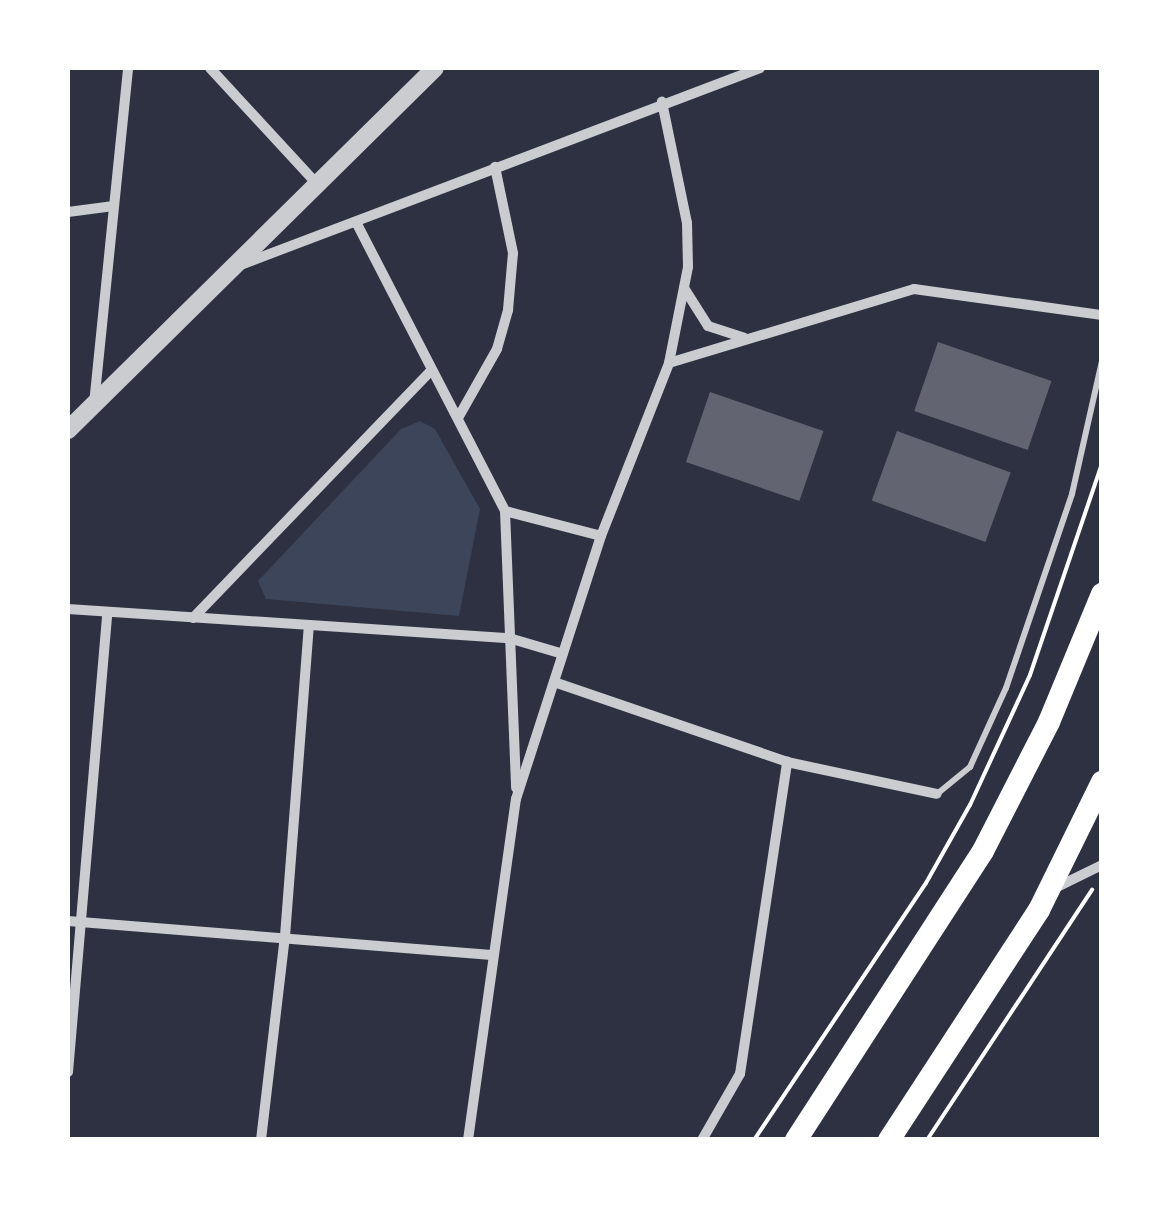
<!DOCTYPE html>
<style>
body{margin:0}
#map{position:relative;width:1169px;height:1207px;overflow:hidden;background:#2d3142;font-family:Barlow,sans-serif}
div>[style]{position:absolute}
.green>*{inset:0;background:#3c4559}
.building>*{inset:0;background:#626471;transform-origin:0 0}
.path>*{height:4px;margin:-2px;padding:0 2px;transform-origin:2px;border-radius:2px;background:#fff}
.service>*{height:6px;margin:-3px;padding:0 3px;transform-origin:3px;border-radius:3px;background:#caccd0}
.minor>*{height:10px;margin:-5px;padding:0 5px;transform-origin:5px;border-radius:5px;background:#caccd0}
.tertiary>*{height:18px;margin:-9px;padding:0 9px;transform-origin:9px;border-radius:9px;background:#caccd0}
.primary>*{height:22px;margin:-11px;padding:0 11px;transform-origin:11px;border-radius:11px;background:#fff}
span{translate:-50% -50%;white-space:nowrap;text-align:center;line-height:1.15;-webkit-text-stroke:8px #fff;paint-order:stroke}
.frame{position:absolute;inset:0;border:70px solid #fff;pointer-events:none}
</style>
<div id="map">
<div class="green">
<i style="clip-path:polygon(420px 421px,435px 429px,480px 509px,459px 616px,266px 599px,258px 581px,401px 429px)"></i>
</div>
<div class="building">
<i style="left:938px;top:342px;width:120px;height:73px;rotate:19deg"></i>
<i style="left:710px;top:392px;width:120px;height:74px;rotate:19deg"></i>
<i style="left:897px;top:431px;width:121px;height:74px;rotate:20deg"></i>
</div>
<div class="path">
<i style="left:754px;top:1140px;width:309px;rotate:-56.2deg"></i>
<i style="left:926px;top:883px;width:90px;rotate:-60.6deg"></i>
<i style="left:970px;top:805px;width:143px;rotate:-65.2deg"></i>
<i style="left:1030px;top:675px;width:223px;rotate:-71.2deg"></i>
<i style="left:927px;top:1140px;width:300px;rotate:-56.6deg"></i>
</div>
<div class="service">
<i style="left:937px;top:794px;width:43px;rotate:-39.3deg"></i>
<i style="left:970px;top:767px;width:87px;rotate:-65.5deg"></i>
<i style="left:1006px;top:688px;width:205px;rotate:-71.2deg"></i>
<i style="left:1072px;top:494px;width:136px;rotate:-77.3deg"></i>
</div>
<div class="minor">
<i style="left:210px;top:68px;width:159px;rotate:47.3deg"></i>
<i style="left:68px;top:212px;width:46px;rotate:-7.4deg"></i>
<i style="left:356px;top:222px;width:325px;rotate:62.7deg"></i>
<i style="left:505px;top:511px;width:277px;rotate:87.7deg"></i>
<i style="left:243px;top:264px;width:553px;rotate:-20.76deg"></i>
<i style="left:684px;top:288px;width:45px;rotate:57.7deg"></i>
<i style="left:708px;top:326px;width:38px;rotate:18deg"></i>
<i style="left:669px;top:363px;width:256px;rotate:-16.8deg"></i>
<i style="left:914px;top:289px;width:190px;rotate:7.9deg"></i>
<i style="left:94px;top:404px;width:338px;rotate:-84.2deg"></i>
<i style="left:458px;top:418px;width:79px;rotate:-60.5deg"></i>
<i style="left:497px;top:349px;width:41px;rotate:-74.2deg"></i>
<i style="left:508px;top:310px;width:57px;rotate:-85deg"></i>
<i style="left:513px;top:253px;width:88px;rotate:-101.8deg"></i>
<i style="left:505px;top:511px;width:99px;rotate:14.6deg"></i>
<i style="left:68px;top:609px;width:442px;rotate:3.8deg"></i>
<i style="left:509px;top:638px;width:56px;rotate:16.5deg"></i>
<i style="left:193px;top:618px;width:344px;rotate:-46.1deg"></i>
<i style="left:554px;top:682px;width:246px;rotate:18.9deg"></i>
<i style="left:787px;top:762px;width:153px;rotate:12deg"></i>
<i style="left:1055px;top:888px;width:52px;rotate:-26.1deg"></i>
<i style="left:68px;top:921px;width:425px;rotate:4.6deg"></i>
<i style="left:68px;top:1072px;width:461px;rotate:-85.1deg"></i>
<i style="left:261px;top:1140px;width:205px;rotate:-83.3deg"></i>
<i style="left:285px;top:936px;width:311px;rotate:-85.6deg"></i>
<i style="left:468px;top:1140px;width:344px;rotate:-82deg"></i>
<i style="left:516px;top:799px;width:276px;rotate:-72.1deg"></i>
<i style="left:601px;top:536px;width:186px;rotate:-68.5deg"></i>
<i style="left:669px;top:363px;width:98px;rotate:-78.8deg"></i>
<i style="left:688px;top:267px;width:44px;rotate:-91.3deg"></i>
<i style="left:687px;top:223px;width:124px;rotate:-101.7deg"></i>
<i style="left:702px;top:1140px;width:76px;rotate:-60.1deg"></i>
<i style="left:740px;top:1074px;width:316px;rotate:-81.4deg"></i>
</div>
<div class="tertiary">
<i style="left:68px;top:430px;width:515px;rotate:-44.61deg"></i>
</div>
<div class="primary">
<i style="left:796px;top:1140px;width:344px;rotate:-57.1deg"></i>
<i style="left:983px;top:851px;width:145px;rotate:-62.9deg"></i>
<i style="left:1049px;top:722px;width:139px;rotate:-67.5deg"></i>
<i style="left:889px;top:1140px;width:275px;rotate:-56.9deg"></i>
<i style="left:1039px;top:910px;width:143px;rotate:-63.8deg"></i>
</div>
<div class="frame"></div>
</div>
